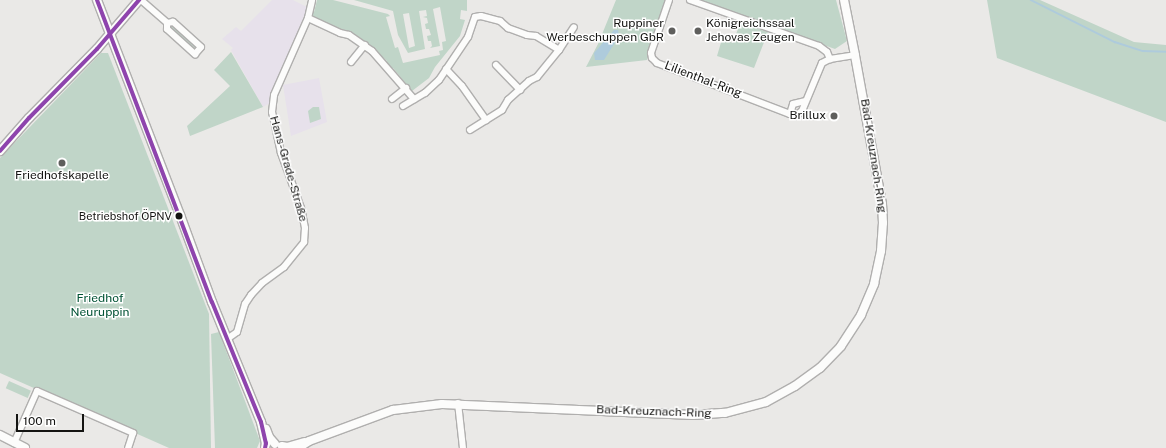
<!DOCTYPE html>
<meta charset="utf-8">
<style>
body{margin:0}
#map{position:relative;width:1166px;height:448px;overflow:hidden;background:#eae9e7;font-family:"Public Sans",sans-serif}
div>[style]{position:absolute}
.industrial>*{inset:0;background:#e7e1eb}
.green>*{inset:0;background:#c0d5c8;transform-origin:0 0}
.water>*{inset:0;background:#aecbdc}
.stream>*{height:1.5px;margin:-0.75px;padding:0 0.75px;transform-origin:0.75px;border-radius:0.75px;background:#aecbdc}
.roads{filter:drop-shadow(1px 0 #b0afae) drop-shadow(-1px 0 #b0afae) drop-shadow(0 1px #b0afae) drop-shadow(0 -1px #b0afae)}
.minor>*{height:6px;margin:-3px;padding:0 3px;transform-origin:3px;border-radius:3px;background:#fcfcfb}
.major>*{height:8px;margin:-4px;padding:0 4px;transform-origin:4px;border-radius:4px;background:#fcfcfb}
.bus-1>*{height:4px;margin:-2px;padding:0 2px;transform-origin:2px;border-radius:2px;background:#8e44ad}
.dots>*{width:11px;height:11px;translate:-50% -50%;box-sizing:border-box;border:2px solid #fff;border-radius:50%}
span{translate:-50% -50%;white-space:nowrap;text-align:center;line-height:1.15;-webkit-text-stroke:3px #fff;paint-order:stroke}
.bus-label{font-size:11px;color:#141412}
.right{translate:-100% -50%;text-align:right}
.poi-label{font-size:12px;color:#141412}
.left{translate:0 -50%;text-align:left}
.street-label{font-size:12px;color:#141412}
.park-label{font-size:12px;color:#005234}
.scale{position:absolute;left:16px;top:414px;width:68px;height:18px;box-sizing:border-box;border:2px solid #141412;border-top:0;padding-left:5px;font-size:12px;line-height:14px;white-space:nowrap;color:#141412;-webkit-text-stroke:3px #fff;paint-order:stroke}
</style>
<div id="map">
<div class="industrial">
<i style="clip-path:polygon(272px 0,293px 0,307px 7px,308px 11px,270px 103px,263px 107px,231px 50px,233px 48px,222px 39px,236px 27px,241px 31px)"></i>
<i style="clip-path:polygon(319px 78px,327px 122px,291px 136px,283px 85px)"></i>
</div>
<div class="green">
<i style="clip-path:polygon(evenodd,317px 0,333px 0,388px 14px,390px 16px,386px 17px,395px 48px,398px 47px,403px 63px,440px 55px,439px 51px,443px 50px,442px 42px,446px 41px,440px 7px,433px 9px,440px 46px,430px 48px,432px 46px,431px 41px,428px 41px,427px 36px,431px 35px,429px 29px,426px 29px,425px 24px,428px 23px,427px 18px,423px 17px,427px 16px,426px 10px,419px 11px,425px 49px,408px 53px,398px 35px,393px 11px,354px 0,467px 0,467px 11px,461px 10px,460px 19px,465px 20px,460px 36px,435px 67px,429px 78px,412px 91px,393px 68px,390px 69px,385px 64px,387px 61px,367px 44px,343px 29px,341px 32px,312px 17px,312px 12px,314px 12px,317px 0,409px 13px,415px 46px,409px 48px,403px 14px,409px 13px)"></i>
<i style="clip-path:polygon(616px 0,665px 0,647px 60px,586px 67px,598px 44px)"></i>
<i style="clip-path:polygon(697px 0,836px 0,847px 41px,835px 49px)"></i>
<i style="clip-path:polygon(987px 0,1040px 0,1134px 42px,1166px 45px,1166px 122px,997px 58px)"></i>
<i style="clip-path:polygon(740px 23px,768px 32px,754px 68px,717px 56px,722px 39px,733px 43px)"></i>
<i style="clip-path:polygon(172px 25px,197px 47px,195px 50px,170px 28px,169px 26px)"></i>
<i style="clip-path:polygon(231px 52px,263px 107px,190px 136px,187px 126px,230px 86px,214px 70px)"></i>
<i style="clip-path:polygon(101px 53px,108px 53px,209px 314px,211px 448px,169px 448px,0 373px,0 158px)"></i>
<i style="clip-path:polygon(313px 107px,319px 107px,321px 119px,310px 123px,308px 111px)"></i>
<i style="clip-path:polygon(219px 332px,260px 441px,257px 448px,215px 448px,211px 334px)"></i>
<i style="left:9px;top:381px;width:24px;height:8px;rotate:24deg"></i>
</div>
<div class="water">
<i style="clip-path:polygon(614px 30px,618px 30px,619px 36px,604px 60px,595px 60px,594px 53px)"></i>
</div>
<div class="stream">
<i style="left:1031px;top:0;width:94px;rotate:26.6deg"></i>
<i style="left:1115px;top:42px;width:29px;rotate:18deg"></i>
<i style="left:1143px;top:51px;width:23px;rotate:2deg"></i>
</div>
<div class="roads">
<div class="minor">
<i style="left:141px;top:0;width:35px;rotate:41deg"></i>
<i style="left:167px;top:23px;width:6px;rotate:90deg"></i>
<i style="left:167px;top:29px;width:38px;rotate:42deg"></i>
<i style="left:195px;top:54px;width:9px;rotate:-49deg"></i>
<i style="left:201px;top:47px;width:38px;rotate:-138deg"></i>
<i style="left:173px;top:22px;width:6px;rotate:171deg"></i>
<i style="left:669px;top:0;width:56px;rotate:108.8deg"></i>
<i style="left:651px;top:53px;width:5px;rotate:79deg"></i>
<i style="left:652px;top:58px;width:7px;rotate:45deg"></i>
<i style="left:657px;top:63px;width:142px;rotate:21deg"></i>
<i style="left:790px;top:114px;width:8px"></i>
<i style="left:798px;top:114px;width:5px;rotate:-37deg"></i>
<i style="left:802px;top:111px;width:52px;rotate:-67.4deg"></i>
<i style="left:822px;top:63px;width:9px;rotate:-27deg"></i>
<i style="left:830px;top:59px;width:25px;rotate:-9deg"></i>
<i style="left:690px;top:0;width:137px;rotate:19.6deg"></i>
<i style="left:819px;top:46px;width:10px;rotate:37deg"></i>
<i style="left:827px;top:52px;width:8px;rotate:67deg"></i>
<i style="left:308px;top:18px;width:35px;rotate:25deg"></i>
<i style="left:340px;top:33px;width:9px;rotate:13deg"></i>
<i style="left:349px;top:35px;width:28px;rotate:35deg"></i>
<i style="left:372px;top:51px;width:64px;rotate:48.8deg"></i>
<i style="left:351px;top:62px;width:22px;rotate:-51deg"></i>
<i style="left:496px;top:65px;width:35px;rotate:46deg"></i>
<i style="left:446px;top:69px;width:23px;rotate:47deg"></i>
<i style="left:462px;top:86px;width:42px;rotate:54.8deg"></i>
<i style="left:392px;top:99px;width:18px;rotate:-38deg"></i>
<i style="left:403px;top:106px;width:26px;rotate:-31deg"></i>
<i style="left:425px;top:93px;width:19px;rotate:-43deg"></i>
<i style="left:439px;top:80px;width:52px;rotate:-56deg"></i>
<i style="left:468px;top:37px;width:21px;rotate:-71deg"></i>
<i style="left:475px;top:17px;width:6px;rotate:-9deg"></i>
<i style="left:481px;top:16px;width:20px;rotate:15deg"></i>
<i style="left:500px;top:21px;width:11px;rotate:41deg"></i>
<i style="left:508px;top:28px;width:20px;rotate:20deg"></i>
<i style="left:527px;top:35px;width:9px;rotate:6deg"></i>
<i style="left:536px;top:36px;width:27px;rotate:31deg"></i>
<i style="left:790px;top:114px;width:10px;rotate:-73deg"></i>
<i style="left:793px;top:104px;width:12px;rotate:-14deg"></i>
<i style="left:470px;top:130px;width:38px;rotate:-32deg"></i>
<i style="left:502px;top:110px;width:12px;rotate:-59deg"></i>
<i style="left:508px;top:100px;width:28px;rotate:-42deg"></i>
<i style="left:529px;top:81px;width:9px;rotate:-27deg"></i>
<i style="left:537px;top:77px;width:35px;rotate:-51deg"></i>
<i style="left:559px;top:50px;width:27px;rotate:-57deg"></i>
<i style="left:227px;top:339px;width:12px;rotate:-35deg"></i>
<i style="left:237px;top:332px;width:29px;rotate:-74deg"></i>
<i style="left:245px;top:304px;width:11px;rotate:-56deg"></i>
<i style="left:251px;top:295px;width:16px;rotate:-47deg"></i>
<i style="left:262px;top:283px;width:27px;rotate:-36deg"></i>
<i style="left:284px;top:267px;width:32px;rotate:-51deg"></i>
<i style="left:304px;top:242px;width:14px;rotate:-86deg"></i>
<i style="left:305px;top:228px;width:20px;rotate:-101deg"></i>
<i style="left:301px;top:208px;width:59px;rotate:-110deg"></i>
<i style="left:281px;top:153px;width:42px;rotate:-102.4deg"></i>
<i style="left:272px;top:112px;width:17px;rotate:-83deg"></i>
<i style="left:274px;top:95px;width:84px;rotate:-66.2deg"></i>
<i style="left:308px;top:18px;width:18px;rotate:-77deg"></i>
<i style="left:458px;top:403px;width:45px;rotate:83.7deg"></i>
<i style="left:14px;top:443px;width:57px;rotate:-66.1deg"></i>
<i style="left:37px;top:391px;width:105px;rotate:23.6deg"></i>
<i style="left:133px;top:433px;width:16px;rotate:108deg"></i>
</div>
<div class="major">
<i style="left:97px;top:0;width:230px;rotate:68.9deg"></i>
<i style="left:180px;top:215px;width:93px;rotate:69.8deg"></i>
<i style="left:212px;top:302px;width:130px;rotate:67.8deg"></i>
<i style="left:261px;top:422px;width:22px;rotate:77deg"></i>
<i style="left:266px;top:443px;width:5px;rotate:101deg"></i>
<i style="left:0;top:151px;width:44px;rotate:-48.7deg"></i>
<i style="left:29px;top:118px;width:97px;rotate:-45.4deg"></i>
<i style="left:97px;top:49px;width:65px;rotate:-49.4deg"></i>
<i style="left:266px;top:429px;width:9px;rotate:69deg"></i>
<i style="left:269px;top:437px;width:9px;rotate:49deg"></i>
<i style="left:0;top:435px;width:28px;rotate:27deg"></i>
<i style="left:282px;top:446px;width:5px;rotate:11deg"></i>
<i style="left:287px;top:447px;width:18px;rotate:-16deg"></i>
<i style="left:298px;top:448px;width:13px;rotate:-32deg"></i>
<i style="left:309px;top:441px;width:90px;rotate:-20.3deg"></i>
<i style="left:393px;top:410px;width:49px;rotate:-7deg"></i>
<i style="left:442px;top:404px;width:251px;rotate:2.5deg"></i>
<i style="left:693px;top:415px;width:32px;rotate:-4deg"></i>
<i style="left:725px;top:413px;width:42px;rotate:-15deg"></i>
<i style="left:766px;top:402px;width:33px;rotate:-29deg"></i>
<i style="left:795px;top:386px;width:31px;rotate:-36deg"></i>
<i style="left:820px;top:368px;width:30px;rotate:-46deg"></i>
<i style="left:841px;top:346px;width:37px;rotate:-57deg"></i>
<i style="left:861px;top:315px;width:34px;rotate:-67deg"></i>
<i style="left:874px;top:284px;width:34px;rotate:-78deg"></i>
<i style="left:881px;top:251px;width:28px;rotate:-86deg"></i>
<i style="left:883px;top:223px;width:19px;rotate:-93deg"></i>
<i style="left:882px;top:204px;width:151px;rotate:-100.3deg"></i>
<i style="left:855px;top:55px;width:56px;rotate:-101.3deg"></i>
</div>
</div>
<div class="bus-1">
<i style="left:97px;top:0;width:323px;rotate:69.2deg"></i>
<i style="left:212px;top:302px;width:130px;rotate:67.8deg"></i>
<i style="left:261px;top:422px;width:22px;rotate:77deg"></i>
<i style="left:266px;top:443px;width:5px;rotate:101deg"></i>
<i style="left:0;top:151px;width:44px;rotate:-48.7deg"></i>
<i style="left:29px;top:118px;width:97px;rotate:-45.4deg"></i>
<i style="left:97px;top:49px;width:65px;rotate:-49.4deg"></i>
</div>
<div class="dots">
<i style="left:672px;top:31px;background:#5f5f5d"></i>
<i style="left:698px;top:31px;background:#5f5f5d"></i>
<i style="left:834px;top:116px;background:#5f5f5d"></i>
<i style="left:62px;top:163px;background:#5f5f5d"></i>
<i style="left:179px;top:216px;background:#141412"></i>
</div>
<div class="bus-label">
<span class="right" style="left:172px;top:216px">Betriebshof ÖPNV</span>
</div>
<div class="poi-label">
<span class="right" style="left:664px;top:31px">Ruppiner<br>Werbeschuppen GbR</span>
<span class="left" style="left:706px;top:31px">Königreichssaal<br>Jehovas Zeugen</span>
<span class="right" style="left:826px;top:116px">Brillux</span>
<span style="left:62px;top:176px">Friedhofskapelle</span>
</div>
<div class="street-label">
<span style="left:703px;top:80px;rotate:21deg">Lilienthal-Ring</span>
<span style="left:873px;top:156px;rotate:81deg">Bad-Kreuznach-Ring</span>
<span style="left:288px;top:169px;rotate:74deg">Hans-Grade-Straße</span>
<span style="left:654px;top:412px;rotate:2deg">Bad-Kreuznach-Ring</span>
</div>
<div class="park-label">
<span style="left:100px;top:306px">Friedhof<br>Neuruppin</span>
</div>
<div class="scale">100 m</div>
</div>
